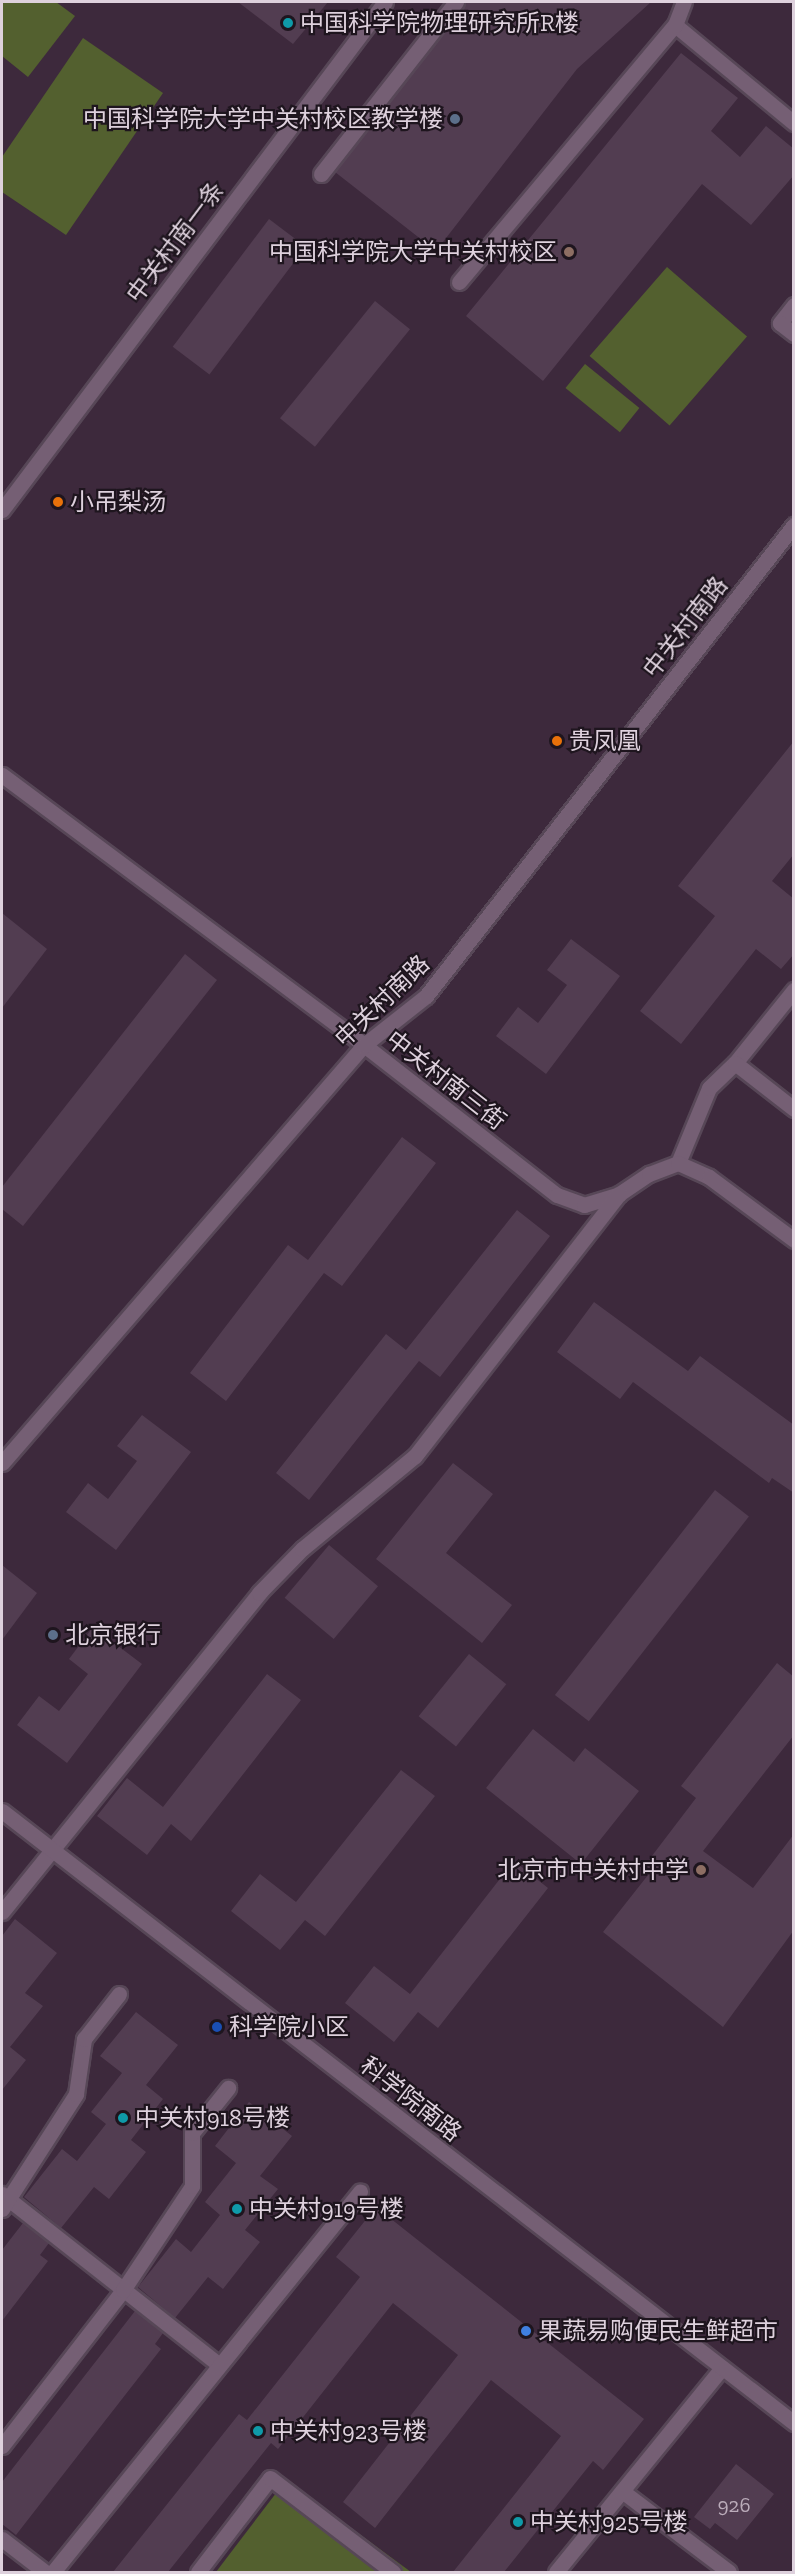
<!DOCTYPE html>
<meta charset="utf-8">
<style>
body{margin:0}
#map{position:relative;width:795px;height:2574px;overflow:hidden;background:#3d293c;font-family:"Zilla Slab","Noto Sans SC",serif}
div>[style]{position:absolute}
.green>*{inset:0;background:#53602f;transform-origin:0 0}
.building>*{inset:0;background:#523d51;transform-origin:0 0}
.roads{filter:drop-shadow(2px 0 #574757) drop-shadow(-2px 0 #574757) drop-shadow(0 2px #574757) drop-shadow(0 -2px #574757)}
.service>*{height:15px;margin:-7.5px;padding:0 7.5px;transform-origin:7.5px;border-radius:7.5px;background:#755f74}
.minor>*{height:15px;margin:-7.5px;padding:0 7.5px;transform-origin:7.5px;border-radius:7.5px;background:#755f74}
.tertiary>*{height:15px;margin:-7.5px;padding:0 7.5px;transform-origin:7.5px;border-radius:7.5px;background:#755f74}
.dots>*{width:16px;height:16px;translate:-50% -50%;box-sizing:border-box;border:3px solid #1e151e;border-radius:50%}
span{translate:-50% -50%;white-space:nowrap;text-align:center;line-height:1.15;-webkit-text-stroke:4.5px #1e151e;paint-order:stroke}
.number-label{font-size:21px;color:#bbacba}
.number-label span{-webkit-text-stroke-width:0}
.poi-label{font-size:24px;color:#ded1dd}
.left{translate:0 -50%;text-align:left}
.right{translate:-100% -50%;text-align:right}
.street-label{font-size:24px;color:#ded1dd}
.frame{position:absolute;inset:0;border:3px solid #ded1dd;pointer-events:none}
</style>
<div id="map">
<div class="green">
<i style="clip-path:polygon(2px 2px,56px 2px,75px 16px,28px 77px,2px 56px)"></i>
<i style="clip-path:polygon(83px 38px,163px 93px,66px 235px,2px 192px,2px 157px)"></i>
<i style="left:667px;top:267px;width:106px;height:118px;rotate:41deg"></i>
<i style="left:585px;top:364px;width:70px;height:31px;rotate:39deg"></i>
<i style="clip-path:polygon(286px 2480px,411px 2572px,216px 2572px)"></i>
</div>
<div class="building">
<i style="clip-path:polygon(238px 2px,328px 2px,293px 44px)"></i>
<i style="clip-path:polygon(467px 2px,651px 2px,577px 69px,436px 251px,335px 172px)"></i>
<i style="clip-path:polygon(681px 53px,738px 98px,711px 131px,740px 157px,766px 126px,794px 149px,794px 175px,751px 225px,702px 184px,543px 381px,466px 316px)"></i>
<i style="left:269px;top:219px;width:46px;height:160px;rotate:37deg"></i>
<i style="left:375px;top:301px;width:45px;height:151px;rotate:39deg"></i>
<i style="clip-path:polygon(794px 741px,794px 854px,772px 881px,794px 899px,794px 954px,781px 969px,756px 949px,681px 1044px,640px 1011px,715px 916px,678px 886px)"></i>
<i style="clip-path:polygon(2px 913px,47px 949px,2px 1008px)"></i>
<i style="clip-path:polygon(571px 939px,620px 976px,546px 1074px,496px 1036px,518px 1007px,538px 1023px,567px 985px,547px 970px)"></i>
<i style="clip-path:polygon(185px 954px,217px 980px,23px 1226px,2px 1209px,2px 1187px)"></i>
<i style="clip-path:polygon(402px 1137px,436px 1163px,342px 1286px,324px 1273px,226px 1401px,190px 1373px,288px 1245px,308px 1260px)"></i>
<i style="clip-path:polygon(517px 1210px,550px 1236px,440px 1377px,419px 1361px,309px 1500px,276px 1473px,386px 1334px,406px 1350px)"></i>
<i style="clip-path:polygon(594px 1302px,688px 1371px,700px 1356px,794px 1425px,794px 1493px,772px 1478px,769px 1483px,633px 1382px,620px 1399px,557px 1352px)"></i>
<i style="clip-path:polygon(142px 1415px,191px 1452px,116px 1550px,66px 1512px,88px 1483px,108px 1499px,137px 1461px,117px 1446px)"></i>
<i style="clip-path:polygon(453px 1463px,493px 1494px,446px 1553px,512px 1605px,482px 1643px,376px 1559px)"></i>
<i style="left:715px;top:1490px;width:43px;height:260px;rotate:38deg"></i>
<i style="left:329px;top:1545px;width:64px;height:69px;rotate:40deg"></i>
<i style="clip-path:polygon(2px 1565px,37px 1593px,2px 1640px)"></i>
<i style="clip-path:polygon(93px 1627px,142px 1664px,67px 1763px,17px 1725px,39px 1696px,59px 1711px,88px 1674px,69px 1659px)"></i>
<i style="left:469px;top:1654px;width:48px;height:80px;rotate:39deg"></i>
<i style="clip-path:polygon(777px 1663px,794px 1677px,794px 1735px,703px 1851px,753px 1888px,794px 1834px,794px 1930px,723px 2027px,603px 1932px,652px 1870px,645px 1865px,696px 1798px,681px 1786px)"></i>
<i style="clip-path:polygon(267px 1674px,301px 1700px,191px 1841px,171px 1824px,147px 1855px,97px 1816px,127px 1778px,163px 1807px)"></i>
<i style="clip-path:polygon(533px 1729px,574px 1762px,585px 1748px,639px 1791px,581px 1864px,486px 1788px)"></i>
<i style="clip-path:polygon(401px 1770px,435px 1796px,325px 1936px,305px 1920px,280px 1950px,231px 1911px,260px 1874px,296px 1902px)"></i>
<i style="clip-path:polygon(514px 1861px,548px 1888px,438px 2028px,418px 2012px,394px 2042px,345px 2003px,374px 1966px,410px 1994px)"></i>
<i style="clip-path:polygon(15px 1919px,57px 1953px,25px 1993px,43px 2006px,10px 2047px,26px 2060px,2px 2090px,2px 1936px)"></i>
<i style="clip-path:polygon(136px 2012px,178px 2045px,146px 2085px,163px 2099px,131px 2140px,146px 2152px,109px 2199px,94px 2187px,61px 2228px,24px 2197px,62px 2149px,77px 2161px,106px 2124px,91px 2112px,122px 2073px,100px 2056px)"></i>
<i style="clip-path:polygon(249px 2102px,292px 2136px,260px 2176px,278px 2189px,245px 2230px,260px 2242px,223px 2289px,208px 2277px,175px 2318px,138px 2287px,176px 2239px,191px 2252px,220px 2215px,205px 2202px,236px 2163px,215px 2146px)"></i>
<i style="clip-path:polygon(376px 2207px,644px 2419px,603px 2470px,593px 2461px,504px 2572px,453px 2572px,561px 2436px,491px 2380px,375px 2528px,343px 2502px,458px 2355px,393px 2303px,278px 2449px,271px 2443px,168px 2572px,113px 2572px,239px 2414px,247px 2420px,360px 2277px,336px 2257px)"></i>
<i style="clip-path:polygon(23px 2223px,49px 2243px,40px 2255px,48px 2261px,2px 2321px,2px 2250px)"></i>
<i style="clip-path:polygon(135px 2311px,163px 2333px,155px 2344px,161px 2349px,16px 2535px,2px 2524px,2px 2482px)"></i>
<i style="clip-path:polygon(736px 2464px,774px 2494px,737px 2540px,715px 2523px,710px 2529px,694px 2517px)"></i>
</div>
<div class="roads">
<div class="service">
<i style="left:735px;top:1063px;width:94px;rotate:-51.1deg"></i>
<i style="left:678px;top:1163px;width:81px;rotate:-67.5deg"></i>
<i style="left:709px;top:1088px;width:36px;rotate:-44deg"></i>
<i style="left:735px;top:1063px;width:75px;rotate:37.9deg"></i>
</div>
<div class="minor">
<i style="left:675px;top:25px;width:154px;rotate:39.5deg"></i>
<i style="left:321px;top:174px;width:219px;rotate:-51.9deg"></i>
<i style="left:459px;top:282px;width:336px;rotate:-50deg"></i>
<i style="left:675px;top:25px;width:25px;rotate:-69deg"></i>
<i style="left:794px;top:305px;width:23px;rotate:128deg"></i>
<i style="left:780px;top:323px;width:18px;rotate:38deg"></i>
<i style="left:2px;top:510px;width:636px;rotate:-52.99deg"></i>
<i style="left:364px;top:1045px;width:244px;rotate:37.9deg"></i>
<i style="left:557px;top:1195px;width:29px;rotate:20deg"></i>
<i style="left:584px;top:1205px;width:37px;rotate:-17deg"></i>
<i style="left:619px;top:1194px;width:36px;rotate:-34deg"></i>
<i style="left:649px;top:1174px;width:31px;rotate:-21deg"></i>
<i style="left:678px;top:1163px;width:34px;rotate:24deg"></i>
<i style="left:709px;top:1177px;width:106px;rotate:36.5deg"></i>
<i style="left:2px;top:1912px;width:410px;rotate:-51.1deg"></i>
<i style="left:259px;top:1593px;width:62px;rotate:-45.7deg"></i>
<i style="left:302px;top:1549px;width:146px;rotate:-39.5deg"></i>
<i style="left:415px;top:1456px;width:332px;rotate:-52.1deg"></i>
<i style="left:2px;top:2194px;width:275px;rotate:38.2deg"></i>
<i style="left:2px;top:2209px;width:137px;rotate:-57.2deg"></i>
<i style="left:76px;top:2094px;width:56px;rotate:-81.7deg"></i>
<i style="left:84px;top:2039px;width:57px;rotate:-52.1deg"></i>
<i style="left:2px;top:2446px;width:197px;rotate:-52.2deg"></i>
<i style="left:123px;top:2290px;width:125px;rotate:-56.4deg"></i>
<i style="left:192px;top:2186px;width:53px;rotate:-90deg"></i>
<i style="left:192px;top:2133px;width:58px;rotate:-51.3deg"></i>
<i style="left:622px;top:2491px;width:134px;rotate:37.1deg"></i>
<i style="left:2px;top:2539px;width:54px;rotate:37.5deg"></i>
<i style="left:53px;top:2572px;width:489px;rotate:-51.1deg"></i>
<i style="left:198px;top:2572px;width:118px;rotate:-52.5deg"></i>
<i style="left:270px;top:2478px;width:155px;rotate:37.4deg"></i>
<i style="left:556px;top:2572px;width:263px;rotate:-50.9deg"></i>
</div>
<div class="tertiary">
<i style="left:2px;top:775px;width:452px;rotate:36.7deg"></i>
<i style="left:2px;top:1463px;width:553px;rotate:-49.11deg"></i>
<i style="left:364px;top:1045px;width:79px;rotate:-38.3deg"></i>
<i style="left:426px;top:996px;width:598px;rotate:-52deg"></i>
<i style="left:2px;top:1811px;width:1001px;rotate:37.69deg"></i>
</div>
</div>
<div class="dots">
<i style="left:288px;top:23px;background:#0f9aa8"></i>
<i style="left:455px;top:119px;background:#5c6f8a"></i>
<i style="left:569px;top:252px;background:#8d6e63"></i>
<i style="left:58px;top:502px;background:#e8710a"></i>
<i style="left:557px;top:741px;background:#e8710a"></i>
<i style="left:53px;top:1635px;background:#5c6f8a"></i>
<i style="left:701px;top:1870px;background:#8d6e63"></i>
<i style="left:217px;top:2027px;background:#1a4fb4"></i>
<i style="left:123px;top:2118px;background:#0f9aa8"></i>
<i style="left:237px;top:2209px;background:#0f9aa8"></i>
<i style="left:526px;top:2331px;background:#3f7fe0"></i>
<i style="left:258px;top:2431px;background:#0f9aa8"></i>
<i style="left:518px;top:2522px;background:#0f9aa8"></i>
</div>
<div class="number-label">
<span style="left:734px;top:2505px">926</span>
</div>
<div class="poi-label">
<span class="left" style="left:300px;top:23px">中国科学院物理研究所R楼</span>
<span class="right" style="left:443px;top:119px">中国科学院大学中关村校区教学楼</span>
<span class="right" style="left:557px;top:252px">中国科学院大学中关村校区</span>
<span class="left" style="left:70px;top:502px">小吊梨汤</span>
<span class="left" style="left:569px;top:741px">贵凤凰</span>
<span class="left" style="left:65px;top:1635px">北京银行</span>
<span class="right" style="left:689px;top:1870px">北京市中关村中学</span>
<span class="left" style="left:229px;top:2027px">科学院小区</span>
<span class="left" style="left:135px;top:2118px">中关村918号楼</span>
<span class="left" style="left:249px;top:2209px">中关村919号楼</span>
<span class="left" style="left:538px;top:2331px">果蔬易购便民生鲜超市</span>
<span class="left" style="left:270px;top:2431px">中关村923号楼</span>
<span class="left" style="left:530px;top:2522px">中关村925号楼</span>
</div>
<div class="street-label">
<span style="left:175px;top:242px;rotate:-53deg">中关村南一条</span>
<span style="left:685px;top:627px;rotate:-52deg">中关村南路</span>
<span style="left:382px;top:1001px;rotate:-44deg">中关村南路</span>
<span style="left:446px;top:1080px;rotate:38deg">中关村南三街</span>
<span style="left:411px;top:2099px;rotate:38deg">科学院南路</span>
</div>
<div class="frame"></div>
</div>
